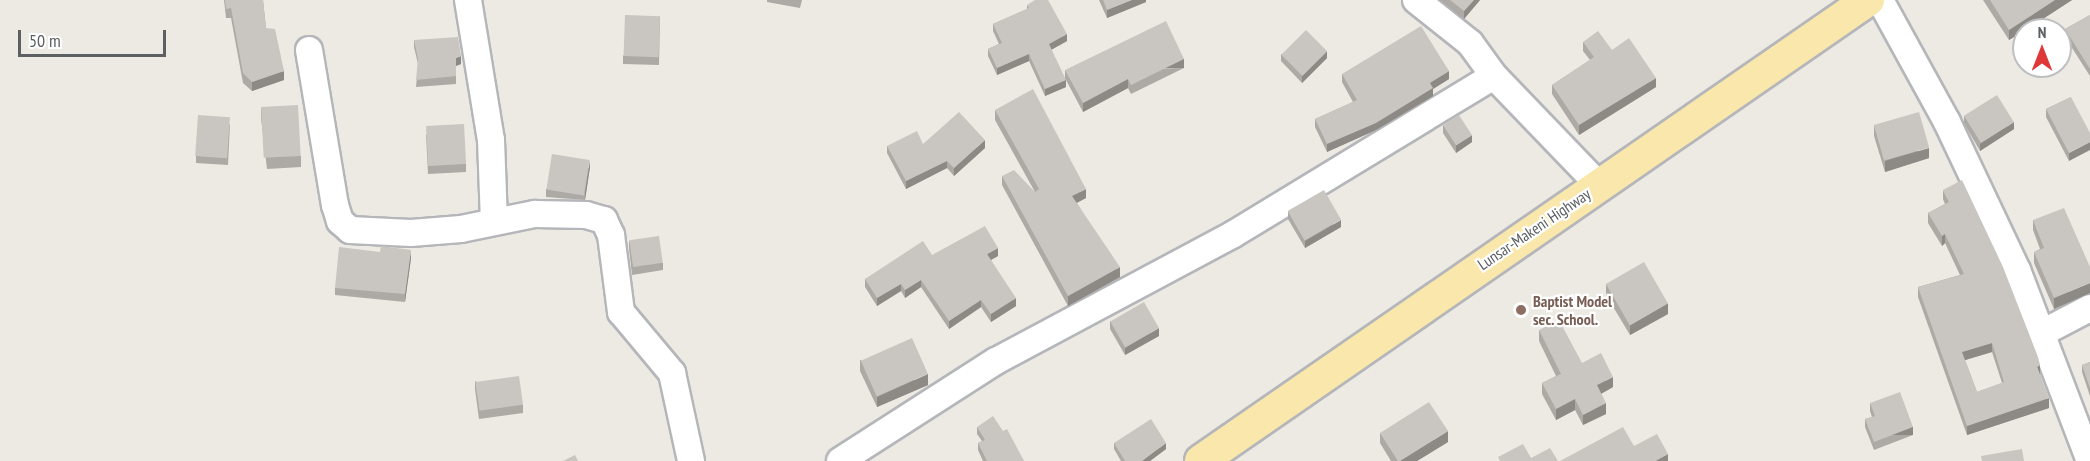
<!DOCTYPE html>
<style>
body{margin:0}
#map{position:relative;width:2090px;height:461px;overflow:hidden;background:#edeae3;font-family:"PT Sans Narrow",sans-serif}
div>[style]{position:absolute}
.roads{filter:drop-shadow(2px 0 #b4b6ba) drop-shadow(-2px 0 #b4b6ba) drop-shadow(0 2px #b4b6ba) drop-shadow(0 -2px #b4b6ba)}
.minor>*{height:26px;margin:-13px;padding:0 13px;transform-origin:13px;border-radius:13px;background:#fff}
.major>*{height:32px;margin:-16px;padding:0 16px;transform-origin:16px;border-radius:16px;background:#fae7ab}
.wall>*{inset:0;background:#ada9a5}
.shaded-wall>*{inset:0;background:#8d8a86;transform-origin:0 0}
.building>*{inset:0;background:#c9c5c0;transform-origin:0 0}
.dots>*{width:16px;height:16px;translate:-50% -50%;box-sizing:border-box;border:3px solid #fff;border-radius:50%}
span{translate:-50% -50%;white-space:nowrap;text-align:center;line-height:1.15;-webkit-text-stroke:4.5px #fff;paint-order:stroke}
.street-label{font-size:16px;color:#5c6063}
.education-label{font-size:16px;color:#785e54;font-weight:700}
.left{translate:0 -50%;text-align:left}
.north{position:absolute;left:2012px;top:18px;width:60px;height:60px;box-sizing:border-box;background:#fff;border:2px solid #bebfc1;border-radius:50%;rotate:0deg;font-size:16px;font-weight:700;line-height:24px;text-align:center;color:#5c6063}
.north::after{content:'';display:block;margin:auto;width:21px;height:27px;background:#df3839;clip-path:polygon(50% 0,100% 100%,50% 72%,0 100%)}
.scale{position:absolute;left:18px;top:30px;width:148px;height:27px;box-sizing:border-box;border:3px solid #5c6063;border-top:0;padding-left:8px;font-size:18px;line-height:21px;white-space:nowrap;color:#5c6063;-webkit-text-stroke:4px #fff;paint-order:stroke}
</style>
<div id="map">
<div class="roads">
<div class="minor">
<i style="left:468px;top:0;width:142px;rotate:80.7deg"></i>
<i style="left:491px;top:140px;width:80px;rotate:87.9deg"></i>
<i style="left:1416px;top:0;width:69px;rotate:38.5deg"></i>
<i style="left:1470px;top:43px;width:41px;rotate:54deg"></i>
<i style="left:1494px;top:76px;width:151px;rotate:46.1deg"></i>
<i style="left:1880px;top:0;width:139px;rotate:61.2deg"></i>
<i style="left:1947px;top:122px;width:164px;rotate:64.7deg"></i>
<i style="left:2017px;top:270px;width:204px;rotate:69.1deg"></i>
<i style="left:309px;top:50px;width:157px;rotate:80.5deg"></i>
<i style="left:335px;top:205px;width:17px;rotate:73deg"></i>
<i style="left:340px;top:221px;width:13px;rotate:42deg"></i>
<i style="left:350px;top:230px;width:61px;rotate:2.8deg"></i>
<i style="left:411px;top:233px;width:50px;rotate:-4.6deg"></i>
<i style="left:461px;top:229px;width:76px;rotate:-11.5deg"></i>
<i style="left:535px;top:214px;width:51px;rotate:1.1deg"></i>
<i style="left:586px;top:215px;width:19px;rotate:16deg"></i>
<i style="left:604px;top:220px;width:17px;rotate:65deg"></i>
<i style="left:611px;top:235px;width:78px;rotate:82.6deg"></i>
<i style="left:621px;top:312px;width:80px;rotate:50.1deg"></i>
<i style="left:672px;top:373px;width:90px;rotate:77.8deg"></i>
<i style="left:2042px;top:333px;width:54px;rotate:-27.5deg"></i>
<i style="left:840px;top:461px;width:185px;rotate:-32.7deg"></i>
<i style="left:996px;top:361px;width:268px;rotate:-28.1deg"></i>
<i style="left:1232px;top:235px;width:306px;rotate:-31.3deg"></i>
</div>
<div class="major">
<i style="left:1201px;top:461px;width:811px;rotate:-34.65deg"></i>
</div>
</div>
<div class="wall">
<i style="clip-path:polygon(224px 0,263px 0,266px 28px,284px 80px,252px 91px,243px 83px,231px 18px,226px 18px)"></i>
<i style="clip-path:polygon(767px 0,802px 0,800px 8px,767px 2px)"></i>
<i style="clip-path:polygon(1099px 0,1146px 0,1146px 2px,1107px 18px)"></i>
<i style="clip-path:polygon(1440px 0,1480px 0,1464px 19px)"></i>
<i style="clip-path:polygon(1983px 0,2072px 0,2026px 30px,2024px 30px,2024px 31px,2009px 40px)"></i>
<i style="clip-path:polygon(1027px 5px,1067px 41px,1051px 50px,1065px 79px,1065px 70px,1184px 68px,1131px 94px,1128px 88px,1083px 112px,1066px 80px,1066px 87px,1045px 96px,1029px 61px,997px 75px,988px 56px,988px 49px,999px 44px,993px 31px,993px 24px,1027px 9px)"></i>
<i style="clip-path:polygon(2090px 15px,2090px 76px,2065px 37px,2065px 29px)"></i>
<i style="clip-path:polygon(660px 16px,659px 65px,623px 64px,623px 56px)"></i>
<i style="clip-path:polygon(414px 40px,461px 64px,456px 66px,456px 84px,416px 87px,418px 64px,414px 47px)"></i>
<i style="clip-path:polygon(1583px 42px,1612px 50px,1656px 87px,1579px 135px,1552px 94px,1552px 85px,1590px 60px,1583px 51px)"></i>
<i style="clip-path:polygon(1281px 54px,1327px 58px,1302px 83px,1281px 61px)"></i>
<i style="clip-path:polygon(1342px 74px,1449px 79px,1433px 89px,1433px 96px,1376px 130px,1327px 152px,1315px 127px,1315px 119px,1353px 102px,1342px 82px)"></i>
<i style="clip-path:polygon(2071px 97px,2069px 161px,2046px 117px,2046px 109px)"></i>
<i style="clip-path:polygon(261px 107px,301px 156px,301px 167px,267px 169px,261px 118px)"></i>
<i style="clip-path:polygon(995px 110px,1086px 198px,1077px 203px,1120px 277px,1068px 306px,1002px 185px,1002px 176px,1035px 192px,995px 120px)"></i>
<i style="clip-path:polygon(1964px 116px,2014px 129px,1980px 151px,1964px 123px)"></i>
<i style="clip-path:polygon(230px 124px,228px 165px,196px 163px,196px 156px)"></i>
<i style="clip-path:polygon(1443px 125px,1472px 142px,1456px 153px,1443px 133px)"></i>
<i style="clip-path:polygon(1874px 125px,1929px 158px,1885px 172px,1874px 136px)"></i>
<i style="clip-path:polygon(426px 134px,466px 164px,466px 172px,428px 174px)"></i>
<i style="clip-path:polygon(923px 144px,985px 148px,954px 176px,947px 168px,906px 189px,887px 153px,887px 146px)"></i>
<i style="clip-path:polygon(590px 167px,585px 200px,546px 197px,546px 189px)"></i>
<i style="clip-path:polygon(evenodd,1943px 190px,2040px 375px,2049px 408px,1967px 435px,1918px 297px,1918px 287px,1960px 275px,1945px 243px,1942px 246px,1928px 223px,1928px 213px,1945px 204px,1943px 199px,1943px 190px,1992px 352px,2002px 383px,1977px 392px,1965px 360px,1992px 352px)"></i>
<i style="clip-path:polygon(1288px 211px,1341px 227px,1305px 248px,1288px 219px)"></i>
<i style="clip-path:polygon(2033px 220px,2090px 267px,2054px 309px,2034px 263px,2034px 252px,2040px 249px,2033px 230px)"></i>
<i style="clip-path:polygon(629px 241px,663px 263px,663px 270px,632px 275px,629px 248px)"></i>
<i style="clip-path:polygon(932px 255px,998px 256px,991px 260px,1016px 306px,991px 322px,981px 307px,949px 329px,921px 287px,905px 298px,901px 291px,877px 306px,865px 287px,865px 279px)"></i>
<i style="clip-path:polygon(411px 258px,405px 302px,335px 295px,335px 288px)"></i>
<i style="clip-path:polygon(1606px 284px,1668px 314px,1630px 335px,1606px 295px)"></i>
<i style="clip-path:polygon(1110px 321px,1159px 336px,1125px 355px,1110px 329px)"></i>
<i style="clip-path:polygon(1539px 330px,1613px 387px,1601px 394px,1606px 414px,1583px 425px,1575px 410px,1556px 420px,1542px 394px,1542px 383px,1556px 376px,1539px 341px)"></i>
<i style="clip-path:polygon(860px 360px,928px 385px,877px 407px,860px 371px)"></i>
<i style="clip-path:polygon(2090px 362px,2090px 396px,2082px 372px,2082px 365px)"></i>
<i style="clip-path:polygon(475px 381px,523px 405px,523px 413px,479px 419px,475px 389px)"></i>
<i style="clip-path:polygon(1870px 403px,1913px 435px,1874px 450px,1865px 427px,1865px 419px,1872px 417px,1870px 411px)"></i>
<i style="clip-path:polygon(977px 427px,1003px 431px,1024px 461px,983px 461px,978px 450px,978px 443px,982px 441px,977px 434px)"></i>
<i style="clip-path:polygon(1380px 433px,1448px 442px,1417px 461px,1391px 461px,1380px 443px)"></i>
<i style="clip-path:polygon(1114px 443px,1166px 449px,1150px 461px,1121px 461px,1114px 449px)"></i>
</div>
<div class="shaded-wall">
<i style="clip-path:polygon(1132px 0,1146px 0,1146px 2px,1107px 18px,1107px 10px)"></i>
<i style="clip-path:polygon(1474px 0,1480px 0,1464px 19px,1464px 11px)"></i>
<i style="clip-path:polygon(2055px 0,2072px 0,2026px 30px,2024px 30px,2024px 31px,2009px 40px,2009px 30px)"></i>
<i style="clip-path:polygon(1067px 34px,1067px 41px,1049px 51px,1049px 44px)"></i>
<i style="clip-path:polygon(1327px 51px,1327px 58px,1302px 83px,1302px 75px)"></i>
<i style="clip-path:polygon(1029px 54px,1029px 61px,997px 75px,997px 68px)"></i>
<i style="clip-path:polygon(461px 56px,461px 64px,456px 66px,456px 58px)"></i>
<i style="left:1184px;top:59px;width:9px;height:59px;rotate:90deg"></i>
<i style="clip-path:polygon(284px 71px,284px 80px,252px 91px,252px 82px)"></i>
<i style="clip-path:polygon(1449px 71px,1449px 79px,1433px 89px,1433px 96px,1376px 130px,1327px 152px,1327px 144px)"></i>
<i style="clip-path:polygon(1656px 78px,1656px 87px,1579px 135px,1579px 125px)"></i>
<i style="clip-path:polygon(1128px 79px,1128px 88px,1083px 112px,1083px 103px)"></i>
<i style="clip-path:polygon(1066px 80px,1066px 87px,1045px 96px,1045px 89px)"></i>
<i style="clip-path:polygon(2014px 122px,2014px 129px,1980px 151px,1980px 144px)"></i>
<i style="clip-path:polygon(1472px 135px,1472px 142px,1456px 153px,1456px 145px)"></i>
<i style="clip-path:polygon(985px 140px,985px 148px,954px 176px,954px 168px)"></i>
<i style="clip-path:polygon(2090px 142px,2090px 150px,2069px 161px,2069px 153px)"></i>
<i style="clip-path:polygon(1929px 148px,1929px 158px,1885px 172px,1885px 161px)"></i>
<i style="clip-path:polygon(590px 160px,590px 167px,585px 200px,585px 192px)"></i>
<i style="clip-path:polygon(947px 161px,947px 168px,906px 189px,906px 181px)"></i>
<i style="clip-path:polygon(1086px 189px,1086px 198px,1072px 205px,1072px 196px)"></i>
<i style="clip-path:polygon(1341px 220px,1341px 227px,1305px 248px,1305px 241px)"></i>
<i style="clip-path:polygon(1945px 234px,1945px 243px,1942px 246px,1942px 236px)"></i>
<i style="clip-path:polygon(998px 248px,998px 256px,987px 262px,987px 254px)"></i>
<i style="clip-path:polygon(411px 250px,411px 258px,405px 302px,405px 294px)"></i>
<i style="clip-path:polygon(1120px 267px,1120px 277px,1068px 306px,1068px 296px)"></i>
<i style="clip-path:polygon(921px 280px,921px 287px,905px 298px,905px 290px)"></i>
<i style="clip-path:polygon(2090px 283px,2090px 293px,2054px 309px,2054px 298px)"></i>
<i style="clip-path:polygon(901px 284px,901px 291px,877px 306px,877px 298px)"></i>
<i style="clip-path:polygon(1016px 298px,1016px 306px,991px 322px,991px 314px)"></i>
<i style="clip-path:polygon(981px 300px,981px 307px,949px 329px,949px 321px)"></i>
<i style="clip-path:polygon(1668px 303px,1668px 314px,1630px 335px,1630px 325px)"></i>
<i style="clip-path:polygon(1159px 328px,1159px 336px,1125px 355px,1125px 348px)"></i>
<i style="clip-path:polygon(1992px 343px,1992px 352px,1962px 361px,1962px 352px)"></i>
<i style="clip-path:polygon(2040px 365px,2040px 375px,2037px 367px)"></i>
<i style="clip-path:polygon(928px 374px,928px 385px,877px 407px,877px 397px)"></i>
<i style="clip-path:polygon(1613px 377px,1613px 387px,1597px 396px,1597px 385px)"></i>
<i style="clip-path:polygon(2049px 398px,2049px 408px,1967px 435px,1967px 426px)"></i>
<i style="clip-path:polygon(1575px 399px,1575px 410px,1556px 420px,1556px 409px)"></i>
<i style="clip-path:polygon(1606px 403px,1606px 414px,1583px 425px,1583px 415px)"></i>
<i style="left:1913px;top:427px;width:8px;height:42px;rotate:90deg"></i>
<i style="clip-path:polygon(1448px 431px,1448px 442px,1417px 461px,1400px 461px)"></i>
<i style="clip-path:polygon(1166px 443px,1166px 449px,1150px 461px,1142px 461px)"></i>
<i style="clip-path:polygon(1668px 454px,1668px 461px,1655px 461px)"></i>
</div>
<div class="building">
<i style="clip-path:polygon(225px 0,263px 0,266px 28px,275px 29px,284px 71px,252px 82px,243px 73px,231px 8px,226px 9px)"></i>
<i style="clip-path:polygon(1035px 0,1048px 0,1067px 34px,1049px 44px,1066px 80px,1045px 89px,1029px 54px,997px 68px,988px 49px,1002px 43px,993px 24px,1029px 8px,1027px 5px)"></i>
<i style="clip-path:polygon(1103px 0,1132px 0,1107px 10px)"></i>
<i style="clip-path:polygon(1450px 0,1474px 0,1464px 11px)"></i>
<i style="clip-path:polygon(1990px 0,2055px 0,2009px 30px)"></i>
<i style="left:625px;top:15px;width:35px;height:41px;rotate:2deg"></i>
<i style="clip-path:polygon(2090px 15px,2090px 69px,2065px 29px)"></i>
<i style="clip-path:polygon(1166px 21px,1184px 59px,1131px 85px,1128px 79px,1083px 103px,1065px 70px)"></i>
<i style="clip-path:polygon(1421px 26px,1449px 71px,1430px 83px,1433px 88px,1376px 123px,1327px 144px,1315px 119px,1357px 100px,1342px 74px)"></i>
<i style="left:1306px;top:30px;width:30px;height:35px;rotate:45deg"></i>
<i style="clip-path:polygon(1598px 31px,1612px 50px,1629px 38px,1656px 78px,1579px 125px,1552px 85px,1594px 57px,1583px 42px)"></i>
<i style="clip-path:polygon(458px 37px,461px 56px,456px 58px,456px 76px,416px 80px,418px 59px,414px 40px)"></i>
<i style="clip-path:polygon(1033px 89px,1086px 189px,1072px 196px,1120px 267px,1068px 296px,1002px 176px,1014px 170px,1035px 192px,1039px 189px,995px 110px)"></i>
<i style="left:1997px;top:95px;width:32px;height:39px;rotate:58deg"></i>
<i style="clip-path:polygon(2071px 97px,2090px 133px,2090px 142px,2069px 153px,2046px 109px)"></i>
<i style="left:298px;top:105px;width:51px;height:37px;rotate:87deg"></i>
<i style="clip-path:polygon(959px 112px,985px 140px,954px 168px,947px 161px,906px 181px,887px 146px,917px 131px,923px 144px)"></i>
<i style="left:1919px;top:112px;width:37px;height:47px;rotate:74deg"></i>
<i style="left:198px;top:115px;width:32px;height:41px;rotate:4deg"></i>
<i style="left:1459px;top:115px;width:24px;height:19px;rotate:57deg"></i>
<i style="left:464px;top:124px;width:40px;height:38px;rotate:87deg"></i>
<i style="left:552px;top:154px;width:38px;height:36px;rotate:9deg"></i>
<i style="clip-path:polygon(evenodd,1962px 180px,2003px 267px,2038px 357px,2040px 365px,2037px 367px,2049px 398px,1967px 426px,1918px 287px,1964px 274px,1945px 234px,1942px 236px,1928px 213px,1949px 202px,1943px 190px,1962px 180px,1992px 343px,2004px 382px,1977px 392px,1962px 352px,1992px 343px)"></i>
<i style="left:1324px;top:190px;width:34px;height:42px;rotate:60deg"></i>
<i style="clip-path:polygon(2064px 208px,2090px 267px,2090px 283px,2054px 298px,2034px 252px,2044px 248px,2033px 220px)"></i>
<i style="clip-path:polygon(985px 226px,998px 248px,987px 254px,1016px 298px,991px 314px,981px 300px,949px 321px,921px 280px,905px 290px,901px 284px,877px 298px,865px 279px,923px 241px,932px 255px)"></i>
<i style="left:659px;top:236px;width:27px;height:30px;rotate:82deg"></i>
<i style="clip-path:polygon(381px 246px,411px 250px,405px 294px,335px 288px,339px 247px,380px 252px)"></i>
<i style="left:1644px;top:262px;width:48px;height:44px;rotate:60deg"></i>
<i style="left:1144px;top:302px;width:30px;height:39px;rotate:60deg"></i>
<i style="clip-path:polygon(1559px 320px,1582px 363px,1601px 353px,1613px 377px,1597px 385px,1606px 403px,1583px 415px,1575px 399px,1556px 409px,1542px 383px,1561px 374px,1539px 330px)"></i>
<i style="left:912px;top:338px;width:39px;height:56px;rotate:66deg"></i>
<i style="clip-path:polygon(2090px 362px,2090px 388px,2082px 365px)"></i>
<i style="left:519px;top:376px;width:29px;height:44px;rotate:82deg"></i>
<i style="clip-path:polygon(1900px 392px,1913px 427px,1874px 442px,1865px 419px,1875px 416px,1870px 403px)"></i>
<i style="clip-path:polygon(1429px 402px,1448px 431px,1400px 461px,1398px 461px,1380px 433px)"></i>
<i style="clip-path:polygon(993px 416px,1003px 431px,1007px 429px,1024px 461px,987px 461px,978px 443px,985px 440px,977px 427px)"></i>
<i style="clip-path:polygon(1151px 419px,1166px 443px,1142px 461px,1125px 461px,1114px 443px)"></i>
<i style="clip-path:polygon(1623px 427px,1634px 446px,1657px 434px,1668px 454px,1655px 461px,1560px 461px)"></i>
<i style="clip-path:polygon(1523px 444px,1531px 458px,1550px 448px,1558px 461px,1500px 461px,1498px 457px)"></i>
<i style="clip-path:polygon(2022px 449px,2024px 461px,1982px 461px,1981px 456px)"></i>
<i style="clip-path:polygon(575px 455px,578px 461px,563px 461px)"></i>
</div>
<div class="dots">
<i style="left:1521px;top:310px;background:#8d6e63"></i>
</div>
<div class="street-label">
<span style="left:1534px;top:229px;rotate:-34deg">Lunsar-Makeni Highway</span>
</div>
<div class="education-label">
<span class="left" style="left:1533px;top:310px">Baptist Model<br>sec. School.</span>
</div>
<div class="north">N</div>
<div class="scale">50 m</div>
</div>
